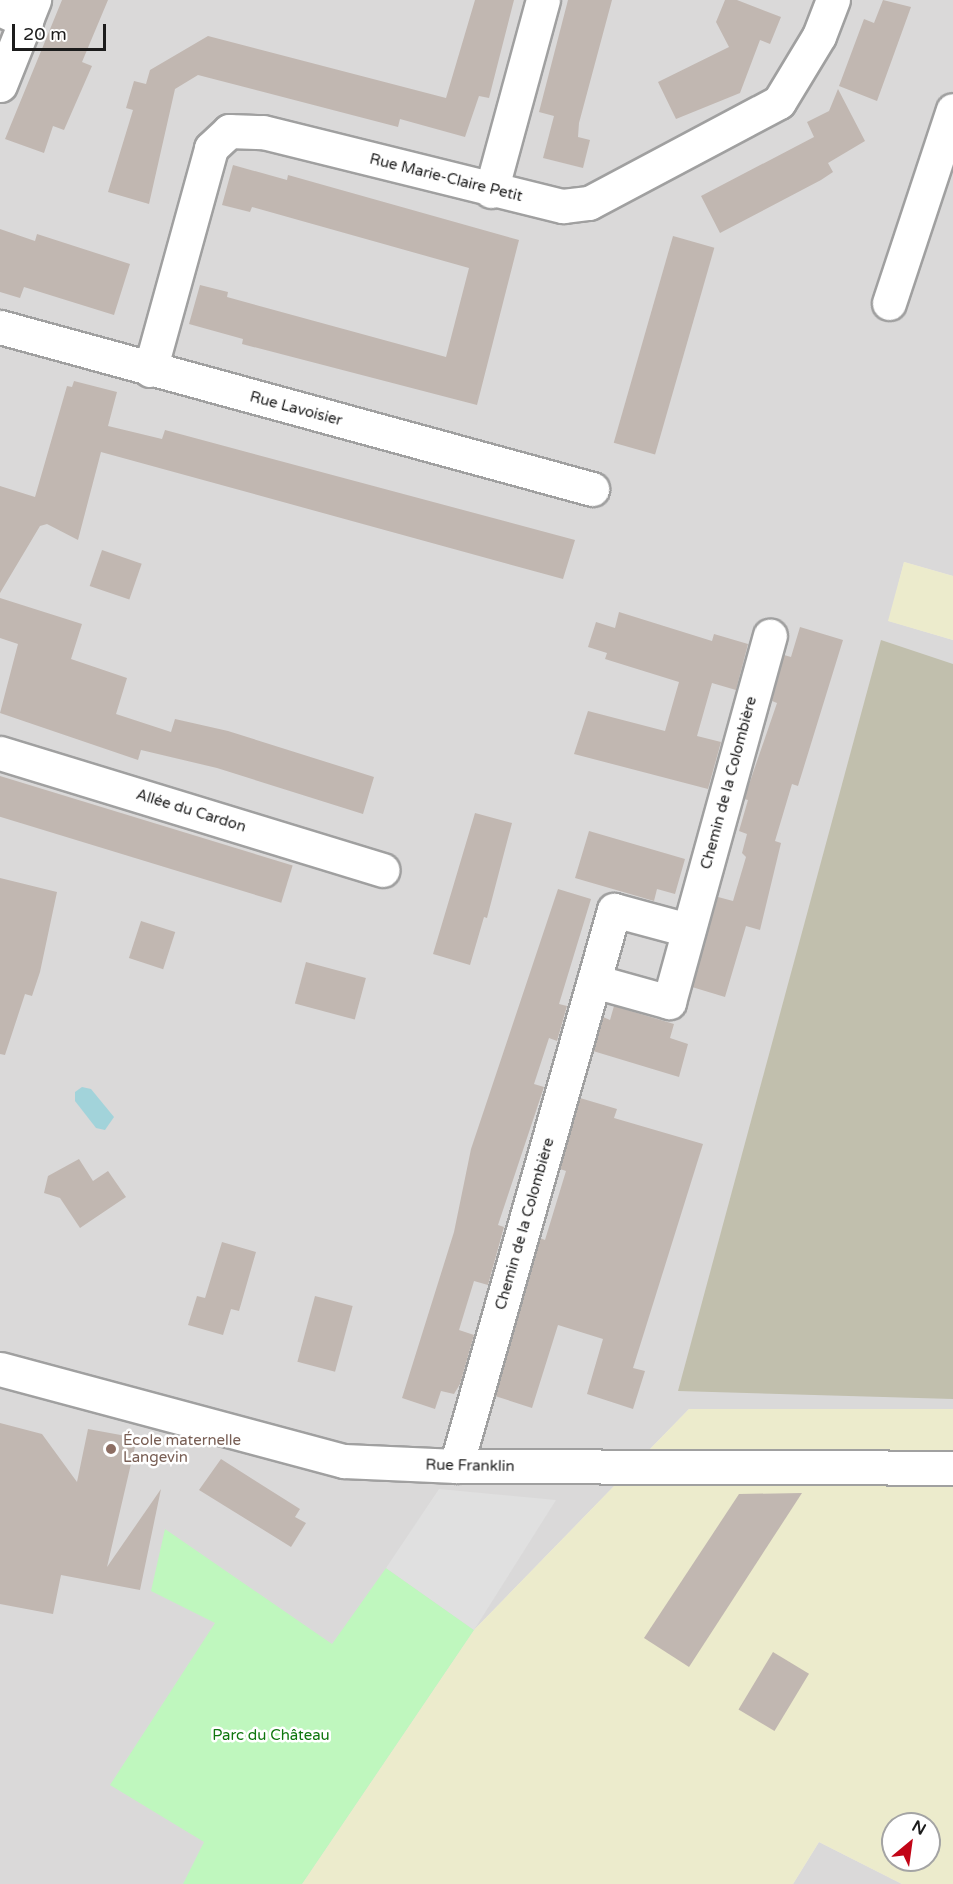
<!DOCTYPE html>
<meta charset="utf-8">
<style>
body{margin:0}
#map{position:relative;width:953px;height:1884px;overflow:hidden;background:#ede8e1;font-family:"Varela Round",sans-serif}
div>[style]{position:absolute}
.residential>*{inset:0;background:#dad9d9}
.construction>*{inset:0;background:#c1bfad}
.farmland>*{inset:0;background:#ecebcc}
.park>*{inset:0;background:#bff7be}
.parking>*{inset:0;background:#e0e0e0}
.water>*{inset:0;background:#a2d3da}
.building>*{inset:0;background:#c1b7b1;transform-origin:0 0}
.roads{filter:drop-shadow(2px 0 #a0a0a0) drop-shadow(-2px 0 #a0a0a0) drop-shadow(0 2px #a0a0a0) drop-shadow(0 -2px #a0a0a0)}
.minor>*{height:33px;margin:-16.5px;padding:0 16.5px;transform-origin:16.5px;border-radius:16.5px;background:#fff}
.dots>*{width:16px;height:16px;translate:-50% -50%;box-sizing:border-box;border:3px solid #fff;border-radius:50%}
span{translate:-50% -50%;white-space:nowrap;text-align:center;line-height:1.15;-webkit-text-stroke:5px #fff;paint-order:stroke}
.street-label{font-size:15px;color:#1c1c1c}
.education-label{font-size:15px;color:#785e54}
.left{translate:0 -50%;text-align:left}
.park-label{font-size:15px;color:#0f760e}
.north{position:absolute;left:881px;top:1812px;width:60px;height:60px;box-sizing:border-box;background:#fff;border:2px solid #a4a4a4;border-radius:50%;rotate:29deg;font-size:16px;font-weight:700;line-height:24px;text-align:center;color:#1c1c1c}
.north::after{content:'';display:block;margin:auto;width:21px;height:27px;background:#c20517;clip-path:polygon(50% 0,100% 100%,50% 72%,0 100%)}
.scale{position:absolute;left:12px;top:24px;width:94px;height:27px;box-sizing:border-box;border:3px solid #1c1c1c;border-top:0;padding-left:8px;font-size:18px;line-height:21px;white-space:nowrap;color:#1c1c1c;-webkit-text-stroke:4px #fff;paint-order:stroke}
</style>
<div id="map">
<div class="residential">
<i style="clip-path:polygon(0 0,953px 0,953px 576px,904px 562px,889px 621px,953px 640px,953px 1409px,689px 1409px,474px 1630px,302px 1884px,0 1884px)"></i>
<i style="clip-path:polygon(819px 1842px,902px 1884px,793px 1884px)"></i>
</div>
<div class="construction">
<i style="clip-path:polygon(881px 640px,953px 664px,953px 1399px,678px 1391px)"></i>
</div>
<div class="farmland">
<i style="clip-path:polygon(904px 562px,953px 576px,953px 640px,888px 621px)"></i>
<i style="clip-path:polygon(evenodd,689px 1409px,953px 1409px,953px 1884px,902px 1884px,819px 1842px,793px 1884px,302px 1884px,474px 1630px,689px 1409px,893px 1824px,929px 1824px,929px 1860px,893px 1860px,893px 1824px)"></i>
</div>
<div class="park">
<i style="clip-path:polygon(165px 1529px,332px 1644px,386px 1568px,474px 1630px,302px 1884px,183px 1884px,204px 1842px,110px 1785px,215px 1623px,151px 1591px)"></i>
</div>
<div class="parking">
<i style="clip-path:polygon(439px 1489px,556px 1500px,474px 1630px,386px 1568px)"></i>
</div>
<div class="water">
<i style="clip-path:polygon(82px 1087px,91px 1089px,114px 1117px,105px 1130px,96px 1128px,75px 1101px,75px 1092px)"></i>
</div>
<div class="building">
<i style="clip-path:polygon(62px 0,108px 0,82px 62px,92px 66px,64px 130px,53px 126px,44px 153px,5px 139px)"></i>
<i style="clip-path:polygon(475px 0,514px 0,489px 98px,479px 96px,465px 137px,400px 119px,398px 127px,198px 75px,175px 89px,149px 204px,108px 192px,133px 110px,126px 108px,134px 81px,146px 84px,150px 70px,208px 36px,446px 98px)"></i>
<i style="clip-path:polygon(568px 0,612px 0,579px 123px,578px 137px,590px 140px,583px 168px,543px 158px,554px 116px,539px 112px)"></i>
<i style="clip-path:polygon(725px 0,737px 0,781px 17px,770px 44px,760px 40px,740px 93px,676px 119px,658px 82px,729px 47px,716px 22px)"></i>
<i style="clip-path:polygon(883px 0,911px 7px,877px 101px,839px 86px,864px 19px,874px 23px)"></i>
<i style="clip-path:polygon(838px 89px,865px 141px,828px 163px,833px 172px,821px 180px,720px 233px,701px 196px,814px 137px,807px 122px,829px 111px)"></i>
<i style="clip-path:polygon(233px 165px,287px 180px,288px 175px,519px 240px,477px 405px,242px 344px,243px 339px,189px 324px,200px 285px,228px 292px,227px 297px,446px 357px,469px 268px,252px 207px,250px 212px,222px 205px)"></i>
<i style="clip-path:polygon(0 229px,35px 241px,37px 234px,130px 264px,114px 315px,24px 287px,20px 298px,0 292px)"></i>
<i style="left:673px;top:236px;width:43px;height:215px;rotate:16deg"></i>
<i style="clip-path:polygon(74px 381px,117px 392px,108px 426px,162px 439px,165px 430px,575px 540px,563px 579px,101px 452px,78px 540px,47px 524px,40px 526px,0 593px,0 486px,35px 497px,67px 386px,72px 387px)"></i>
<i style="left:102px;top:550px;width:42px;height:38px;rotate:19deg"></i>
<i style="clip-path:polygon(0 598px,82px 624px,71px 659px,127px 678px,116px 714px,171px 732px,175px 719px,228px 731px,374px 777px,363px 814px,217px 768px,141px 750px,138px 760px,0 713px,18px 644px,0 638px)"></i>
<i style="clip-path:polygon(619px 612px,712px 641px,714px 634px,748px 644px,736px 690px,712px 683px,697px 736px,721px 742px,708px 789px,574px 754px,588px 711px,665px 731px,679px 682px,605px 659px,607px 653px,588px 647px,596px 622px,615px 628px)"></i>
<i style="clip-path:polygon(800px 627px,843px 640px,798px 786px,792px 784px,775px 841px,781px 843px,760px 930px,746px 926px,725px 997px,692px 987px,718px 897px,733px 901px,746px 857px,742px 853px,747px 834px,739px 831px,748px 800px,744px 799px,777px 703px,772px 701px,784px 655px,791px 657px)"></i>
<i style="left:0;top:776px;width:306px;height:39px;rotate:17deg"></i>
<i style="clip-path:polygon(475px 813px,512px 823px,487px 918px,484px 917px,470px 965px,433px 954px)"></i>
<i style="clip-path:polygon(589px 831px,685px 859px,675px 894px,657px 889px,654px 901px,575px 878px)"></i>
<i style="clip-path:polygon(0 878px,57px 892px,40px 972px,32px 996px,25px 994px,5px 1055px,0 1054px)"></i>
<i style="clip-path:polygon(558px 889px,591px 899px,559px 1004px,567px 1006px,557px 1041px,549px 1038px,534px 1084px,544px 1087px,498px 1225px,504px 1227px,488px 1285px,474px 1281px,459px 1330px,474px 1335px,460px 1384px,454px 1394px,441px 1391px,435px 1409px,402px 1398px,454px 1232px,471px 1149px)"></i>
<i style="left:141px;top:921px;width:36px;height:39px;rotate:18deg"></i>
<i style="left:306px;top:962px;width:62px;height:43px;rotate:15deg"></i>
<i style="clip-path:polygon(614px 1006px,674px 1024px,670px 1038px,688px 1044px,679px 1077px,593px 1051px,603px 1017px,610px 1020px)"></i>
<i style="clip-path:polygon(580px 1098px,617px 1109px,614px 1118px,703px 1144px,633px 1368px,645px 1371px,633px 1409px,587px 1394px,603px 1339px,558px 1325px,532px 1408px,495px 1396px,540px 1238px,545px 1240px,566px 1171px,560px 1169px)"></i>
<i style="clip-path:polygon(79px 1159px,93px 1181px,108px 1171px,126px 1197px,80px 1228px,60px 1198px,44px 1193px,48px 1176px)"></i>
<i style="clip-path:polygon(222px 1242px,256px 1252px,239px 1311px,231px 1309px,223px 1335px,188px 1325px,197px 1296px,205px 1298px)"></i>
<i style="left:315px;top:1296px;width:39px;height:68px;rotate:15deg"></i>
<i style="clip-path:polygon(0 1423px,42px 1434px,77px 1482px,88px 1429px,137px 1438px,107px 1567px,161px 1489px,140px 1590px,61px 1575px,53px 1614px,0 1604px)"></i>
<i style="clip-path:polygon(221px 1459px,300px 1509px,295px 1517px,306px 1523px,291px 1547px,199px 1490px)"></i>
<i style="clip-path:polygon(802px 1493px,689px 1667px,644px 1638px,739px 1494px)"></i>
<i style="left:773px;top:1652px;width:42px;height:67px;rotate:31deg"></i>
</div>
<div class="roads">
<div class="minor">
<i style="left:0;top:9px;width:29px;rotate:25deg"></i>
<i style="left:0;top:85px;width:92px;rotate:-68.2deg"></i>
<i style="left:491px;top:191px;width:198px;rotate:-74.8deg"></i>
<i style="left:889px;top:303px;width:203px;rotate:-71.7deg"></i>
<i style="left:0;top:327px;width:614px;rotate:15.3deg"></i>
<i style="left:150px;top:370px;width:230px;rotate:-74.6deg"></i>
<i style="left:211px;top:148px;width:25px;rotate:-43deg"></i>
<i style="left:229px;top:131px;width:34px;rotate:2deg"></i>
<i style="left:263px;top:132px;width:309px;rotate:13.9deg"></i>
<i style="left:563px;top:206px;width:26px;rotate:-7deg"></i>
<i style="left:589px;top:203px;width:215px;rotate:-28deg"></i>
<i style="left:779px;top:102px;width:77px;rotate:-58.8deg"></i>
<i style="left:819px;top:36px;width:39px;rotate:-69deg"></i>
<i style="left:0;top:753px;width:400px;rotate:17deg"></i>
<i style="left:594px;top:981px;width:78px;rotate:15.6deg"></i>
<i style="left:669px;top:1002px;width:380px;rotate:-74.6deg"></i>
<i style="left:0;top:1369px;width:356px;rotate:15deg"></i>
<i style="left:344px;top:1461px;width:112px;rotate:2.6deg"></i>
<i style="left:456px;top:1466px;width:497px;rotate:0.2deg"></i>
<i style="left:456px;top:1466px;width:578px;rotate:-74.14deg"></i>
<i style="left:614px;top:910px;width:77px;rotate:15.1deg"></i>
</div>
</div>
<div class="dots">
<i style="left:111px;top:1449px;background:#8d6e63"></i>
</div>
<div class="street-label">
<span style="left:446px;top:178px;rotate:14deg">Rue Marie-Claire Petit</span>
<span style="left:296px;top:409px;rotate:15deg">Rue Lavoisier</span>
<span style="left:729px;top:783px;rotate:-75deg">Chemin de la Colombière</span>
<span style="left:191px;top:811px;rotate:17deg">Allée du Cardon</span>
<span style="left:525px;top:1224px;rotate:-74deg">Chemin de la Colombière</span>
<span style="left:470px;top:1466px;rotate:1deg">Rue Franklin</span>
</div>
<div class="education-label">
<span class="left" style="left:123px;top:1449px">École maternelle<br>Langevin</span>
</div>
<div class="park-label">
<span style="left:271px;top:1736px">Parc du Château</span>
</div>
<div class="north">N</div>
<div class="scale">20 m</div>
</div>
